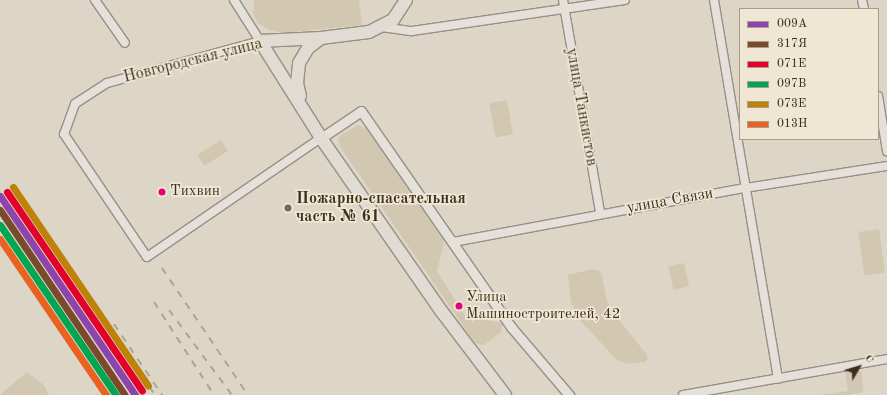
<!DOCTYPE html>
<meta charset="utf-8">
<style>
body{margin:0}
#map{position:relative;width:887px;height:395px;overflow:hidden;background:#ddd6c6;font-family:"Old Standard TT",serif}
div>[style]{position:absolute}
.green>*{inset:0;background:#d2c8b2;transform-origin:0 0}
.roads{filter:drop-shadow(1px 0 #969085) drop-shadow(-1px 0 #969085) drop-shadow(0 1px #969085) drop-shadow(0 -1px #969085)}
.minor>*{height:8px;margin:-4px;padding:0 4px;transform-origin:4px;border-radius:4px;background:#e5e1da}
.tertiary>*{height:9px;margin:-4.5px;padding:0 4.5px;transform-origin:4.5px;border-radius:4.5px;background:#e5e1da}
.primary>*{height:12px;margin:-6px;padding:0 6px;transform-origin:6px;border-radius:6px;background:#e0dcd3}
.rail>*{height:2px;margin-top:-1px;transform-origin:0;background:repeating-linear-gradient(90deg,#a8a49c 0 7px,transparent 0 14px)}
.rail-1>*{height:7px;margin:-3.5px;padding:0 3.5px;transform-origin:3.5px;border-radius:3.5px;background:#8e44ad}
.rail-2>*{height:7px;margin:-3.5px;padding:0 3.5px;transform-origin:3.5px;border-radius:3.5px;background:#7a4b2a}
.rail-3>*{height:7px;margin:-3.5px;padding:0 3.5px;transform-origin:3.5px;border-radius:3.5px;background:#e4002b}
.rail-4>*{height:7px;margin:-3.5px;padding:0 3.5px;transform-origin:3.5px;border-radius:3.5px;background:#00a651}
.rail-5>*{height:7px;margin:-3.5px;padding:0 3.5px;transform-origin:3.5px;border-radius:3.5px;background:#bf8209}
.rail-6>*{height:7px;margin:-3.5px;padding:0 3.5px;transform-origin:3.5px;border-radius:3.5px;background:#e96222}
.dots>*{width:11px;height:11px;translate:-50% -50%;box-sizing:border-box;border:2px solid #efe7d4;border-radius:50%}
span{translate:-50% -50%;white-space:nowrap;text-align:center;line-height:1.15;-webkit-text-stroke:3.5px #efe7d4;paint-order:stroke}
.bus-label{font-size:15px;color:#3d2e1d}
.left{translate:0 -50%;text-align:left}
.street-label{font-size:16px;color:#3d2e1d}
.poi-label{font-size:16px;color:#3d2e1d;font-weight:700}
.legend{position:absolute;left:739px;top:8px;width:140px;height:132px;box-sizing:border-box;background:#efe7d4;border:1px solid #a89d8b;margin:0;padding:5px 7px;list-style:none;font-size:12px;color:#3d2e1d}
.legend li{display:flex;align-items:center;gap:8px;height:20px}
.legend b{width:20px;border:1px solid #a89d8b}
.north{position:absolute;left:839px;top:347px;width:40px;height:40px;-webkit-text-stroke:3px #efe7d4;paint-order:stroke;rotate:52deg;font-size:11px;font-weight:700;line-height:16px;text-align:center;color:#3d2e1d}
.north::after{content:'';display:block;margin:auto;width:14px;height:18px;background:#3d2e1d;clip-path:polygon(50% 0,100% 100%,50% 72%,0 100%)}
</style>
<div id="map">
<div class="green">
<i style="clip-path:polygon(254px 0,359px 0,362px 25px,284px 33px,270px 30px,258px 23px,253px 14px)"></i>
<i style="left:507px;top:100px;width:35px;height:18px;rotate:80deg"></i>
<i style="clip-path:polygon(358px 125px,369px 130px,443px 235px,444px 244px,437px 271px,464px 314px,468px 317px,503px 323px,501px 332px,484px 345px,475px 343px,341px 148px,338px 139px,341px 135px)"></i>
<i style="left:221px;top:140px;width:13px;height:28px;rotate:58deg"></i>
<i style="left:879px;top:229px;width:44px;height:21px;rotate:82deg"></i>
<i style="left:684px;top:263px;width:24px;height:16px;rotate:78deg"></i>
<i style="clip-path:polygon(592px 269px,599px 271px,602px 275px,606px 298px,612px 311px,647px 355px,648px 359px,645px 362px,627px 364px,617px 360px,577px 317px,571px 301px,568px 275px)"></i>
<i style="clip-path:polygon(858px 370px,862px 373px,863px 392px,849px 395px,820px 395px,848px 391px,845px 372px)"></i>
<i style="clip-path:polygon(27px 372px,44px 385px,49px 395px,0 395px)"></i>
</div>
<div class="roads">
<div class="minor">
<i style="left:95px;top:0;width:52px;rotate:55.1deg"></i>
<i style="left:234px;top:0;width:49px;rotate:57.6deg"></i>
<i style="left:260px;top:41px;width:159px;rotate:164.6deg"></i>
<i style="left:107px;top:83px;width:38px;rotate:147deg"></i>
<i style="left:75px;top:104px;width:32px;rotate:110deg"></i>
<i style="left:64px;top:134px;width:148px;rotate:56deg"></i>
<i style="left:147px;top:257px;width:211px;rotate:-34.4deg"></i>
<i style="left:563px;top:0;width:216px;rotate:80.1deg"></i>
<i style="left:714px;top:0;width:384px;rotate:80.4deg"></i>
<i style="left:862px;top:0;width:9px;rotate:77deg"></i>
<i style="left:382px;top:27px;width:30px;rotate:8deg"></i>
<i style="left:412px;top:31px;width:215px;rotate:-8.3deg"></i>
<i style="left:878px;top:96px;width:56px;rotate:80.7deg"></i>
<i style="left:453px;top:242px;width:297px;rotate:-10.5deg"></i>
<i style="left:745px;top:188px;width:144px;rotate:-8.8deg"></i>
<i style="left:683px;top:395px;width:207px;rotate:-10deg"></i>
</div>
<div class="tertiary">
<i style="left:321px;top:138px;width:48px;rotate:-34deg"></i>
<i style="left:361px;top:111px;width:264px;rotate:55.2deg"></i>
<i style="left:512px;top:328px;width:88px;rotate:49.6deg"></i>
</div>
<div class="primary">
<i style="left:260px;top:41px;width:115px;rotate:57.8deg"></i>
<i style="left:321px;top:138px;width:212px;rotate:55.2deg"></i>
<i style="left:442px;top:312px;width:104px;rotate:52.8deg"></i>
<i style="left:260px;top:41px;width:61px;rotate:-2.8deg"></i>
<i style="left:321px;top:38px;width:48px;rotate:-7.1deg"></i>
<i style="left:369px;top:32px;width:27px;rotate:-27deg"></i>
<i style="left:393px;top:20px;width:24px;rotate:-57deg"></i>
<i style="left:300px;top:96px;width:13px;rotate:-103deg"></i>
<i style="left:297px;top:83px;width:20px;rotate:-84deg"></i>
<i style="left:299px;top:63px;width:17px;rotate:-59deg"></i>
<i style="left:308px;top:48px;width:16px;rotate:-38deg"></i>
</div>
</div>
<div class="rail">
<i style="left:162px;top:268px;width:153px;rotate:55.9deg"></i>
<i style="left:154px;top:302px;width:111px;rotate:57.2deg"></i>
<i style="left:169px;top:310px;width:106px;rotate:53.5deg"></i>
<i style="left:114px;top:324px;width:86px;rotate:55.9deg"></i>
<i style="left:125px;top:352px;width:52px;rotate:55.1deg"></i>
</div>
<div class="rail-1">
<i style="left:0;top:196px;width:240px;rotate:55.8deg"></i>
</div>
<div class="rail-2">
<i style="left:0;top:210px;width:223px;rotate:56deg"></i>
</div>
<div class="rail-3">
<i style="left:7px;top:192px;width:240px;rotate:55.8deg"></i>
</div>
<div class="rail-4">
<i style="left:0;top:225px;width:206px;rotate:55.7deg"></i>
</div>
<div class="rail-5">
<i style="left:13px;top:187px;width:240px;rotate:55.8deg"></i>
</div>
<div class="rail-6">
<i style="left:0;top:239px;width:189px;rotate:55.8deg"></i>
</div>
<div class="dots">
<i style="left:162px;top:192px;background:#e5007d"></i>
<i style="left:288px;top:208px;background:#756958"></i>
<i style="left:459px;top:306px;background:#e5007d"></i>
</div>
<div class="bus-label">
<span class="left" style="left:170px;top:192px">Тихвин</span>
<span class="left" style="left:466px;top:306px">Улица<br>Машиностроителей, 42</span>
</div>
<div class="street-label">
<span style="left:193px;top:61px;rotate:-14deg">Новгородская улица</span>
<span style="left:581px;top:107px;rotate:80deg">улица Танкистов</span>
<span style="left:670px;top:201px;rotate:-10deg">улица Связи</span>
</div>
<div class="poi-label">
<span class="left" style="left:296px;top:208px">Пожарно-спасательная<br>часть № 61</span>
</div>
<ul class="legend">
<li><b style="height:5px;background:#8e44ad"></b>009А</li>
<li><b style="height:5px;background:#7a4b2a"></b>317Я</li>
<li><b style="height:5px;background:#e4002b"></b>071Е</li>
<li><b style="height:5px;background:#00a651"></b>097В</li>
<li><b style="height:5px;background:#bf8209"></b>073Е</li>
<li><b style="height:5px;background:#e96222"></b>013Н</li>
</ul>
<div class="north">С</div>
</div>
